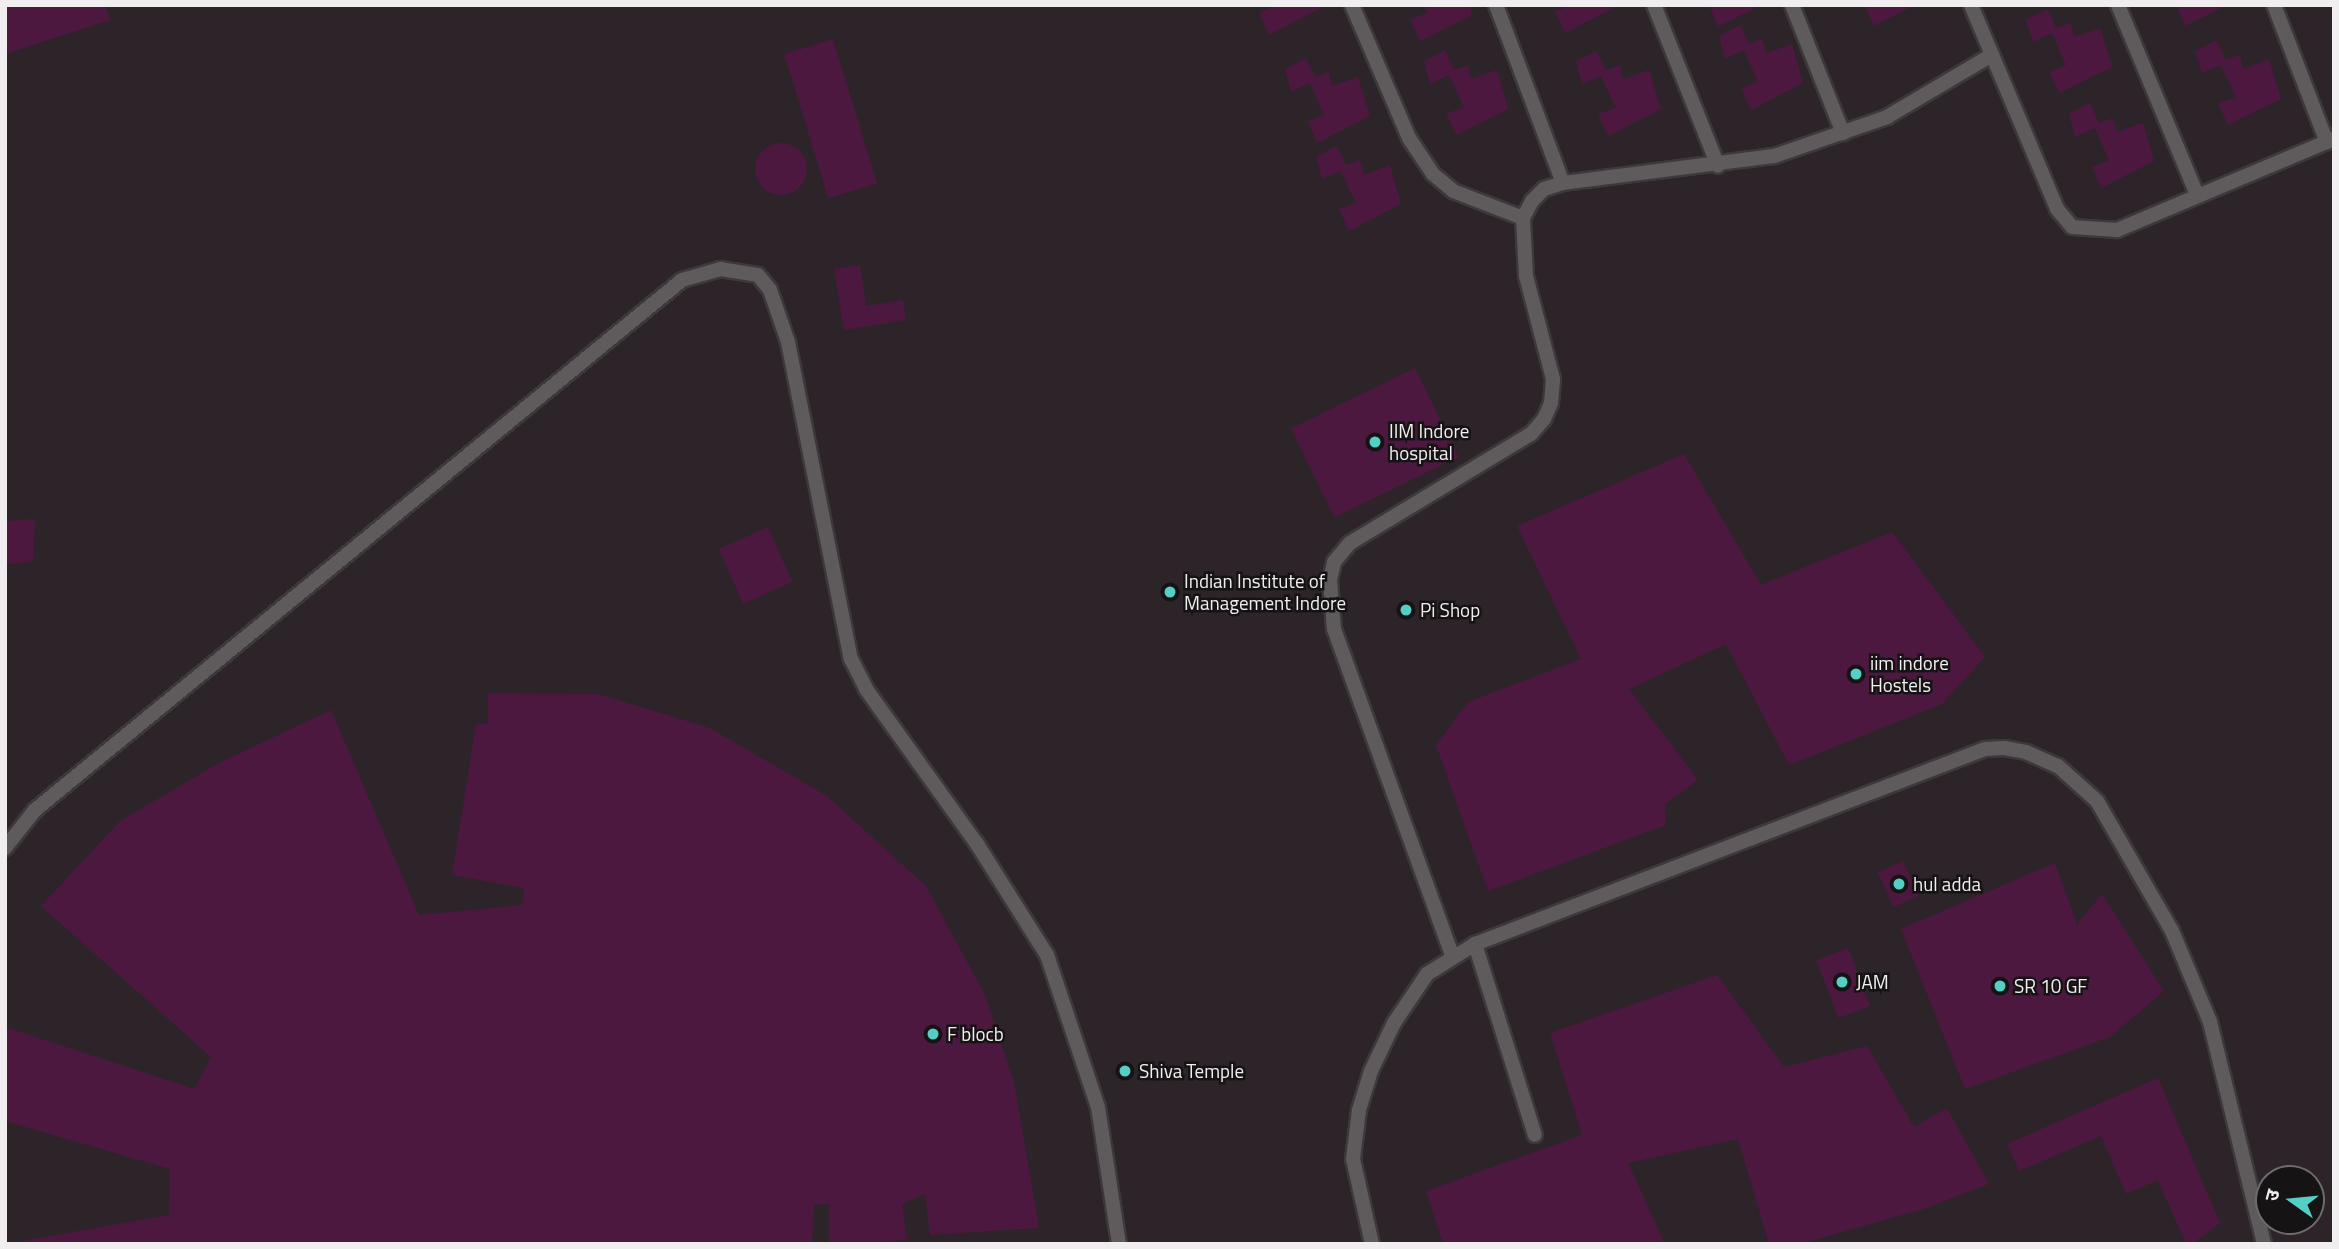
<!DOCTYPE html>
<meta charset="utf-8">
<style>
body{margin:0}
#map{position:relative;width:2339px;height:1249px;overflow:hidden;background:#1f1c1e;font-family:"Titillium Web","Noto Sans Devanagari",sans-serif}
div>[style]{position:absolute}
.built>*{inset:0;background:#2c2429}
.building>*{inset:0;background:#4d183f;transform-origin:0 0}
.round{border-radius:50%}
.roads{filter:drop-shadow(2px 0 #3c393b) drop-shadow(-2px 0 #3c393b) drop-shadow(0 2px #3c393b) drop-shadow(0 -2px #3c393b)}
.service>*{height:14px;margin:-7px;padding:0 7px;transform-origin:7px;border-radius:7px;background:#5f5b5d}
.dots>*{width:19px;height:19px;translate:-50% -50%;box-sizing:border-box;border:4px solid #161315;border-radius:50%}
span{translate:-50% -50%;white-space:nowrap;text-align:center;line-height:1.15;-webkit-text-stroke:5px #161315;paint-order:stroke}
.poi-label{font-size:19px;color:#f0eeef}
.left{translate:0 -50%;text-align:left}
.frame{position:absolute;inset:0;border:7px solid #f0eeef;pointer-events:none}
.north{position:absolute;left:2255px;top:1165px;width:70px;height:70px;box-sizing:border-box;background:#161315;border:2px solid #6d6b6c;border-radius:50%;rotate:285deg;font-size:19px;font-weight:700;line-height:28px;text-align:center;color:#f0eeef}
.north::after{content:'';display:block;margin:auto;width:24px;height:32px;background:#55cec6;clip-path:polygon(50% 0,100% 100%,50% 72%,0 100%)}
</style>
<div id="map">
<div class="built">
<i style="clip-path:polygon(evenodd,5px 5px,2334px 5px,2334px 1244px,5px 1244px,5px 5px,2269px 1179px,2311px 1179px,2311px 1221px,2269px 1221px,2269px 1179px)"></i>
</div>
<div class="building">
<i style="clip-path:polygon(5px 5px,105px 5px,110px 20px,5px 54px)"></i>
<i style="clip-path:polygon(1276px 5px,1321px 5px,1321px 8px,1269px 35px,1259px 13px)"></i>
<i style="clip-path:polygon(1424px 5px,1470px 5px,1472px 15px,1420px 41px,1410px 19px,1427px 13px)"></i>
<i style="clip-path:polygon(1572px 5px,1620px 5px,1565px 33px,1555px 11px)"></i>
<i style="clip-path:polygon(1709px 5px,1761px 5px,1718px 27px)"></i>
<i style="clip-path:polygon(1864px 5px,1915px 5px,1874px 26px)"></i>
<i style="clip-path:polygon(2176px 5px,2227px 5px,2185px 26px)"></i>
<i style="clip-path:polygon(2048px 9px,2056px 28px,2071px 23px,2074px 37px,2100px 28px,2112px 67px,2059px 93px,2049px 72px,2066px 65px,2052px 33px,2033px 42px,2026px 20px)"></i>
<i style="clip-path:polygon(1740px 25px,1749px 44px,1762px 39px,1766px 53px,1792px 44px,1803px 83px,1751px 110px,1741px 88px,1758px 82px,1744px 50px,1725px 59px,1719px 36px)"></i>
<i style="left:833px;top:39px;width:151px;height:51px;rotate:73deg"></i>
<i style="clip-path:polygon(2217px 40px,2225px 60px,2240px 55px,2243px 69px,2269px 59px,2281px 99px,2228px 125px,2218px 103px,2236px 98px,2221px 65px,2202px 73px,2195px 51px)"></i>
<i style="clip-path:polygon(1445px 50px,1454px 70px,1468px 65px,1471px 79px,1497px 70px,1508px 109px,1456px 135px,1446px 114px,1464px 107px,1449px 75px,1430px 84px,1424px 61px)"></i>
<i style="clip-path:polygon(1597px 51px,1606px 70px,1620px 65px,1623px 79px,1649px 70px,1661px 109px,1608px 136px,1598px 114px,1616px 108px,1601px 76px,1582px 84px,1576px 61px)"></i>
<i style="clip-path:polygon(1306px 58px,1315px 77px,1329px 72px,1332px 86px,1358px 77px,1370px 116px,1317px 143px,1308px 121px,1324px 115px,1310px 83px,1291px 92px,1285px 69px)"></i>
<i style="clip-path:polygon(2090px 103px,2099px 123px,2113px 118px,2117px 132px,2143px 123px,2154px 161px,2101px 188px,2092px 167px,2109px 160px,2095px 128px,2075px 137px,2069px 114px)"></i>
<i class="round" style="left:755px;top:143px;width:52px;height:52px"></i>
<i style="clip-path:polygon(1337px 146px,1346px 165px,1360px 160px,1364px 175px,1390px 165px,1401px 204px,1349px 231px,1339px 209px,1356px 203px,1341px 171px,1322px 179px,1316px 157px)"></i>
<i style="clip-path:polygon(860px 265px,866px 306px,903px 300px,906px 320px,844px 330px,834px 269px)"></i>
<i style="left:1415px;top:368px;width:99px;height:138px;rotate:64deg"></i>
<i style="clip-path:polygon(1684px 454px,1761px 585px,1892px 532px,1985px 657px,1942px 704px,1789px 765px,1726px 644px,1629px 689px,1698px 780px,1665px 804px,1666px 825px,1488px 891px,1436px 745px,1468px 702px,1581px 659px,1517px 526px)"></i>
<i style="clip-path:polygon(35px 519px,33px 562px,5px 564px,5px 521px)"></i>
<i style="left:768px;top:527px;width:60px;height:54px;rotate:66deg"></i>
<i style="clip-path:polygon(488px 693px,598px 694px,710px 728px,827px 796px,926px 886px,984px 993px,1014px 1082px,1039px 1228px,930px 1235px,925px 1194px,902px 1204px,907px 1239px,871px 1244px,829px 1244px,829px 1204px,814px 1205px,812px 1244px,5px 1244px,169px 1215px,170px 1169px,5px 1121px,5px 1027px,194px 1089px,211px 1057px,41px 906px,120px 821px,219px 763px,331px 710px,419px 915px,522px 905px,524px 888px,452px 875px,476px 724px,488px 724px)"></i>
<i style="left:1903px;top:861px;width:38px;height:28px;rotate:65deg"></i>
<i style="clip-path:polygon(2055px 863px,2077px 924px,2102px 894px,2164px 991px,2110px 1037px,1965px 1089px,1901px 929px)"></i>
<i style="left:1848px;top:948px;width:62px;height:34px;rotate:69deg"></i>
<i style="clip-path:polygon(1717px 975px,1784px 1067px,1867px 1046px,1914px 1127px,1947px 1108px,1989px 1184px,1923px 1209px,1800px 1244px,1769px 1244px,1738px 1139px,1628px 1163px,1665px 1244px,1443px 1244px,1426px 1191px,1582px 1135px,1550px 1033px)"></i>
<i style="clip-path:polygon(2158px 1078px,2220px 1223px,2192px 1244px,2186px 1244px,2158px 1180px,2126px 1194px,2101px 1136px,2019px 1171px,2007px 1144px)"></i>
</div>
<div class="roads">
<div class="service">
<i style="left:1352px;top:5px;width:145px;rotate:66.8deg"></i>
<i style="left:1409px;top:138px;width:43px;rotate:56.3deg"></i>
<i style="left:1433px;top:174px;width:26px;rotate:40deg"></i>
<i style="left:1453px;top:191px;width:75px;rotate:21.1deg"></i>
<i style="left:1496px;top:5px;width:190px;rotate:69.4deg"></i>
<i style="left:1654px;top:5px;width:173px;rotate:68.3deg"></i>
<i style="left:1792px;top:5px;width:138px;rotate:68.3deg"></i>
<i style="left:1971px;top:5px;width:221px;rotate:67.1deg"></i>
<i style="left:2057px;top:209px;width:23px;rotate:50deg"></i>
<i style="left:2072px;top:227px;width:45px;rotate:3.8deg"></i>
<i style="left:2117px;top:230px;width:235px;rotate:-22.8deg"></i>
<i style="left:2118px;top:5px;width:206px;rotate:67.4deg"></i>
<i style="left:2274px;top:5px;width:147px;rotate:68.9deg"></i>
<i style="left:5px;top:848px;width:48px;rotate:-51.7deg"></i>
<i style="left:35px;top:810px;width:836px;rotate:-39.32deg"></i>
<i style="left:682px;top:280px;width:40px;rotate:-16deg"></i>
<i style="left:720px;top:269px;width:38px;rotate:9deg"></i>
<i style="left:758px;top:275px;width:19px;rotate:51deg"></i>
<i style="left:770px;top:290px;width:55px;rotate:70.9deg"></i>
<i style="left:788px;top:342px;width:323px;rotate:78.8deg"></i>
<i style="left:851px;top:659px;width:34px;rotate:63deg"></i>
<i style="left:866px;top:689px;width:191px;rotate:54.4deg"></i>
<i style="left:977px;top:844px;width:131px;rotate:57.8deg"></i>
<i style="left:1047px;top:955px;width:160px;rotate:71.5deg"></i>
<i style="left:1098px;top:1107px;width:139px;rotate:81.3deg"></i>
<i style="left:1475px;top:944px;width:200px;rotate:72.6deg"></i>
<i style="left:1452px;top:955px;width:347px;rotate:-109.9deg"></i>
<i style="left:1334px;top:629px;width:49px;rotate:-94.7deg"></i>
<i style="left:1330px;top:580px;width:18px;rotate:-77deg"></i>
<i style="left:1334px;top:562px;width:25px;rotate:-50deg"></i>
<i style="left:1350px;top:543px;width:211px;rotate:-31.1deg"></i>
<i style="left:1531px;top:434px;width:20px;rotate:-49deg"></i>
<i style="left:1544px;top:419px;width:17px;rotate:-66deg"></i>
<i style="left:1551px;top:403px;width:24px;rotate:-85deg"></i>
<i style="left:1553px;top:379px;width:106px;rotate:-104.7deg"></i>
<i style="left:1526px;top:276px;width:58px;rotate:-93deg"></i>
<i style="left:1523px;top:218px;width:19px;rotate:-62deg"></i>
<i style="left:1532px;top:201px;width:17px;rotate:-45deg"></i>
<i style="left:1544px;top:189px;width:20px;rotate:-18deg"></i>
<i style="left:1563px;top:183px;width:213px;rotate:-7.3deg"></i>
<i style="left:1774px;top:156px;width:120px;rotate:-19deg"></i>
<i style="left:1887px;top:117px;width:122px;rotate:-30.6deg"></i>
<i style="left:1372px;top:1244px;width:87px;rotate:-102.6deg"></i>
<i style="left:1353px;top:1159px;width:49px;rotate:-83deg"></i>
<i style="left:1359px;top:1110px;width:41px;rotate:-72.9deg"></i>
<i style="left:1371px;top:1071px;width:53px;rotate:-64.4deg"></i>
<i style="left:1394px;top:1023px;width:59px;rotate:-56deg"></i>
<i style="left:1427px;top:974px;width:57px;rotate:-32deg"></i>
<i style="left:1475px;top:944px;width:546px;rotate:-20.92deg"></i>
<i style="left:1985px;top:749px;width:19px;rotate:-3deg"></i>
<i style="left:2004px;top:748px;width:22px;rotate:10deg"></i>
<i style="left:2026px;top:752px;width:35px;rotate:24deg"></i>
<i style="left:2058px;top:766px;width:52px;rotate:41.9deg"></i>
<i style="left:2097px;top:801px;width:150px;rotate:60deg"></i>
<i style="left:2172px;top:931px;width:99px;rotate:67.3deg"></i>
<i style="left:2210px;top:1022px;width:228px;rotate:76.3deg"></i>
</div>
</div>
<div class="dots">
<i style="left:1375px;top:442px;background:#55cec6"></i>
<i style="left:1170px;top:592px;background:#55cec6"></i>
<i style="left:1406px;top:610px;background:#55cec6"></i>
<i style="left:1856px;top:674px;background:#55cec6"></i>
<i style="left:1899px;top:884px;background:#55cec6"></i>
<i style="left:1842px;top:982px;background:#55cec6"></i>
<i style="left:2000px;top:986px;background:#55cec6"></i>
<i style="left:933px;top:1034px;background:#55cec6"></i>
<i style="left:1125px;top:1071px;background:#55cec6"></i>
</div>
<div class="poi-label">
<span class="left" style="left:1389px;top:442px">IIM Indore<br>hospital</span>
<span class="left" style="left:1184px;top:592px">Indian Institute of<br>Management Indore</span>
<span class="left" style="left:1420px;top:610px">Pi Shop</span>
<span class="left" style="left:1870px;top:674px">iim indore<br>Hostels</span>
<span class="left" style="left:1913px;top:884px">hul adda</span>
<span class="left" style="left:1856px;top:982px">JAM</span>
<span class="left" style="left:2014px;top:986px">SR 10 GF</span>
<span class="left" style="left:947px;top:1034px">F blocb</span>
<span class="left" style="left:1139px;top:1071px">Shiva Temple</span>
</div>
<div class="frame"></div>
<div class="north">उ</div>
</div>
